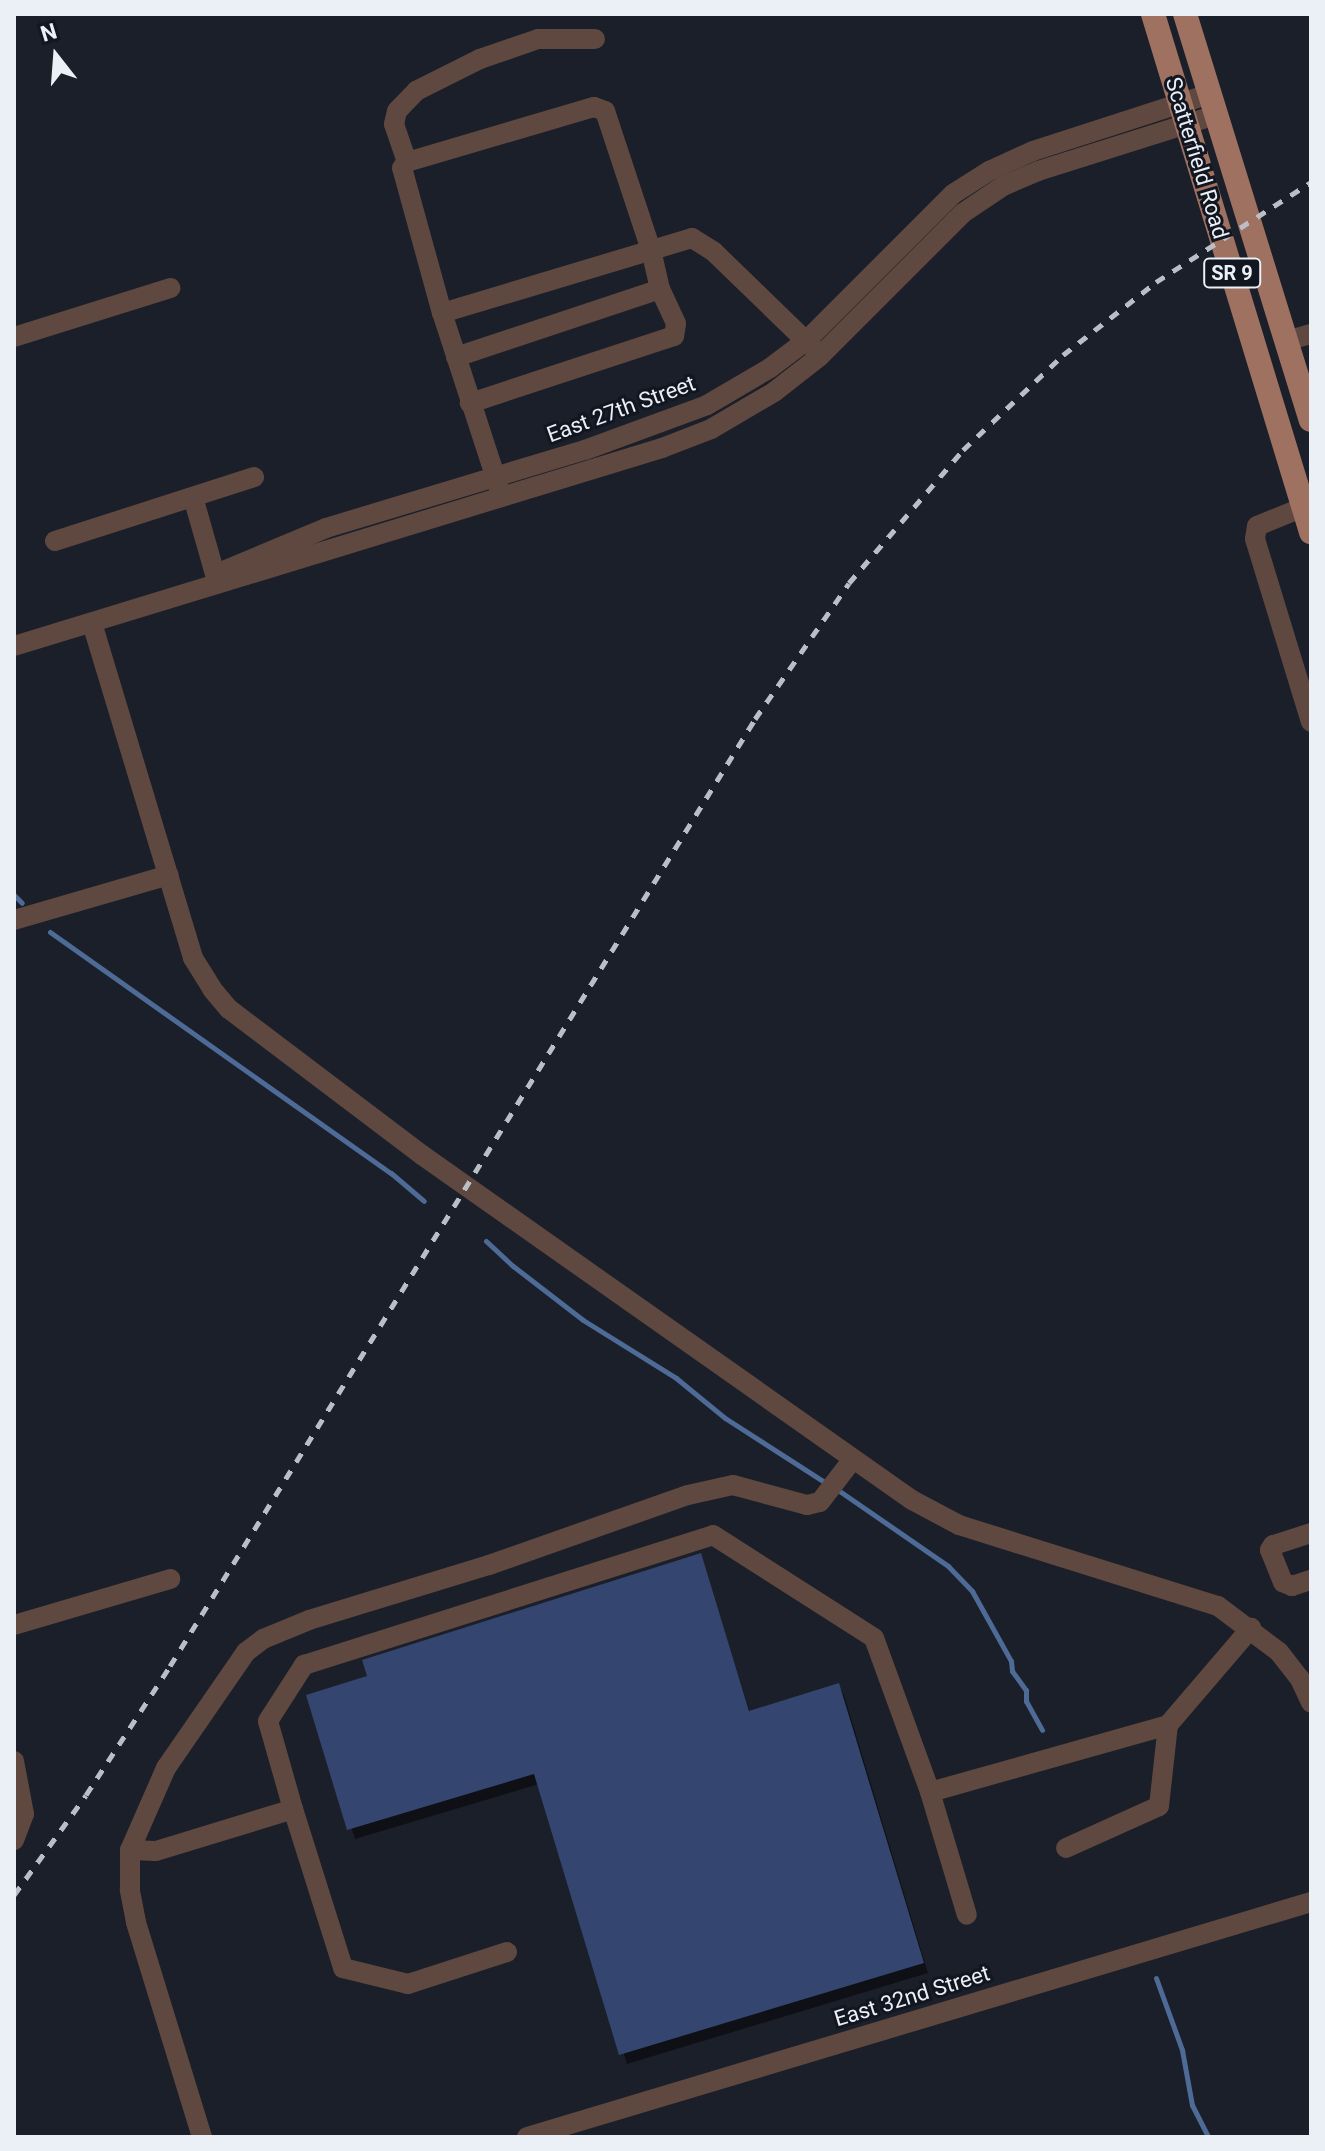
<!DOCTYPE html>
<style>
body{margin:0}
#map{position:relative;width:1325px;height:2151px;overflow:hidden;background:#1b1f29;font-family:Roboto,sans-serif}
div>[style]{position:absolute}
.shadow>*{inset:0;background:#0007}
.stream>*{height:5px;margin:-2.5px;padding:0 2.5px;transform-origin:2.5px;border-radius:2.5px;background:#4d6b96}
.building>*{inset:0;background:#344570}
.minor>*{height:20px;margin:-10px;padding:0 10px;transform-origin:10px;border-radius:10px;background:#5f4840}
.major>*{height:24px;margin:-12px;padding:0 12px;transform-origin:12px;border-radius:12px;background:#9f7160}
.rail>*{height:5px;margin-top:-2.5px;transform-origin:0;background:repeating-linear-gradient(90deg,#babec6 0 10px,transparent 0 20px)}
span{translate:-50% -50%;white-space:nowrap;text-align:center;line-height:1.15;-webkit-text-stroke:6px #121620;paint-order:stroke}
.shield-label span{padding:2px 6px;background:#121620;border:2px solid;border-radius:6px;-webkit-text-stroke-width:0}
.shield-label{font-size:20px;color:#ebeff6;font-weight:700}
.street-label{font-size:22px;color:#ebeff6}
.frame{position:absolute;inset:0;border:16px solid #ebeff6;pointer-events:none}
.north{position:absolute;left:16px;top:16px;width:80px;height:80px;-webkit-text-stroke:6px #121620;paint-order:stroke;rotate:343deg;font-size:22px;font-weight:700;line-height:32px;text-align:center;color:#ebeff6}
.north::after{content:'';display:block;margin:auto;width:28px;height:36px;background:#ebeff6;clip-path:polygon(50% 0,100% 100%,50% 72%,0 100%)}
</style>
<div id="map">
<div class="shadow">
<i style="clip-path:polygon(700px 1555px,750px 1712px,838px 1686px,844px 1695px,928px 1973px,627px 2064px,539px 1784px,355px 1839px,309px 1696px,369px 1678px)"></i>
</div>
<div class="stream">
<i style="left:14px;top:895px;width:11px;rotate:45deg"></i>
<i style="left:50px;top:932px;width:418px;rotate:35.3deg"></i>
<i style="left:391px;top:1173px;width:43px;rotate:40.3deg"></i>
<i style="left:486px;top:1241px;width:37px;rotate:43deg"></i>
<i style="left:513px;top:1266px;width:88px;rotate:37.6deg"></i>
<i style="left:583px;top:1320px;width:110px;rotate:31.9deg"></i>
<i style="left:676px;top:1378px;width:63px;rotate:39.2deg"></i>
<i style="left:725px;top:1418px;width:124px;rotate:32.8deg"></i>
<i style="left:838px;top:1490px;width:134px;rotate:34.6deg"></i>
<i style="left:948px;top:1566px;width:35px;rotate:46deg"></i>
<i style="left:972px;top:1591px;width:80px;rotate:60.9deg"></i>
<i style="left:1011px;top:1661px;width:10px;rotate:84deg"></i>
<i style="left:1012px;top:1671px;width:24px;rotate:54deg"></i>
<i style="left:1026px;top:1690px;width:11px;rotate:90deg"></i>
<i style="left:1026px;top:1701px;width:33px;rotate:61deg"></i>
<i style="left:1156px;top:1978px;width:77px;rotate:70.1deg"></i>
<i style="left:1182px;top:2050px;width:56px;rotate:79.7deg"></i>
<i style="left:1192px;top:2105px;width:36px;rotate:63deg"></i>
</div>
<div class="building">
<i style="clip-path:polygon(701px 1553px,749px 1711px,839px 1683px,924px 1963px,619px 2055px,534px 1774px,347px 1830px,306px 1695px,367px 1676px,362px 1660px)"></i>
</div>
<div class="minor">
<i style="left:407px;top:162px;width:40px;rotate:-108.9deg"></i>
<i style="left:394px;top:124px;width:13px;rotate:-77deg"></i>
<i style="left:397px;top:111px;width:28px;rotate:-46deg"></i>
<i style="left:416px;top:91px;width:72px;rotate:-26.6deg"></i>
<i style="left:480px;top:59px;width:61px;rotate:-19deg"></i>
<i style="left:538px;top:39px;width:57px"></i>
<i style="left:442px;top:313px;width:150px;rotate:-105.4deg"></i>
<i style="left:402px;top:168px;width:8px;rotate:-50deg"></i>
<i style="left:407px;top:162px;width:195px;rotate:-16.4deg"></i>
<i style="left:594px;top:107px;width:12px;rotate:20deg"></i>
<i style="left:605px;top:111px;width:146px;rotate:71.7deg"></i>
<i style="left:651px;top:250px;width:40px;rotate:77deg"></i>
<i style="left:660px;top:289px;width:38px;rotate:65deg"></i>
<i style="left:676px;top:324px;width:12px;rotate:99deg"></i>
<i style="left:674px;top:336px;width:215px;rotate:161.8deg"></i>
<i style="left:14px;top:337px;width:164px;rotate:-17.4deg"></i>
<i style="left:1286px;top:341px;width:26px;rotate:-16deg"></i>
<i style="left:456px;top:357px;width:215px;rotate:-18.4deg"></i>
<i style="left:499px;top:488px;width:184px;rotate:-108deg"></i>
<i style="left:442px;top:313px;width:261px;rotate:-16.7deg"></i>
<i style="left:692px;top:238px;width:25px;rotate:32deg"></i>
<i style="left:713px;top:251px;width:142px;rotate:44.1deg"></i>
<i style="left:193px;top:497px;width:80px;rotate:74.1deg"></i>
<i style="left:1311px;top:504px;width:58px;rotate:157.8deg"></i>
<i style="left:1257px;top:526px;width:13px;rotate:99deg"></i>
<i style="left:1255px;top:539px;width:191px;rotate:73deg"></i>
<i style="left:55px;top:541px;width:209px;rotate:-17.8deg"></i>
<i style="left:221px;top:572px;width:114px;rotate:-22.7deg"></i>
<i style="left:326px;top:528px;width:270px;rotate:-16.8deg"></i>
<i style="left:585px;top:450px;width:130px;rotate:-20.2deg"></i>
<i style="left:707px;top:405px;width:73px;rotate:-30.4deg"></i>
<i style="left:770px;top:368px;width:46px;rotate:-37.1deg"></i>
<i style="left:807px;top:340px;width:206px;rotate:-45deg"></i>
<i style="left:953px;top:194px;width:43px;rotate:-32.6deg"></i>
<i style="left:989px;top:171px;width:48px;rotate:-24.4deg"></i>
<i style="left:1033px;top:151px;width:185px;rotate:-17.9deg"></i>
<i style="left:92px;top:623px;width:350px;rotate:73.2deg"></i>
<i style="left:193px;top:958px;width:36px;rotate:58deg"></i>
<i style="left:212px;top:989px;width:26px;rotate:50deg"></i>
<i style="left:229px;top:1009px;width:242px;rotate:37.1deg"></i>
<i style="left:422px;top:1155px;width:599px;rotate:35.15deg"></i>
<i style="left:912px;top:1500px;width:53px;rotate:28deg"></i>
<i style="left:959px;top:1525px;width:271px;rotate:17.4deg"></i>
<i style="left:1218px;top:1606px;width:76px;rotate:37deg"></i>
<i style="left:1279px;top:1652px;width:34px;rotate:52deg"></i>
<i style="left:1300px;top:1679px;width:26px;rotate:65deg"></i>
<i style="left:14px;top:646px;width:678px;rotate:-16.99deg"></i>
<i style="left:662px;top:448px;width:53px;rotate:-21.2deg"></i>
<i style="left:711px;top:429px;width:73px;rotate:-30.4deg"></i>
<i style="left:774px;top:392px;width:58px;rotate:-38deg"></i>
<i style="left:820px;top:356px;width:202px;rotate:-45deg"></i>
<i style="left:963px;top:213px;width:48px;rotate:-34deg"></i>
<i style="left:1003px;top:186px;width:38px;rotate:-23deg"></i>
<i style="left:1038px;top:171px;width:187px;rotate:-17.5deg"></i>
<i style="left:14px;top:920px;width:161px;rotate:-16.2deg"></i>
<i style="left:1311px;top:1533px;width:40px;rotate:162deg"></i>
<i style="left:1273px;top:1545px;width:6px;rotate:121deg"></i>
<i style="left:1270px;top:1550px;width:35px;rotate:68deg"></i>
<i style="left:1283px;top:1582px;width:10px;rotate:24deg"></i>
<i style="left:1292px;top:1586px;width:20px;rotate:-18deg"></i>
<i style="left:14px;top:1625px;width:163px;rotate:-16.4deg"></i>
<i style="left:14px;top:1761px;width:54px;rotate:79.3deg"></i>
<i style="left:24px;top:1814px;width:28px;rotate:111deg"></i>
<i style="left:930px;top:1792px;width:128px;rotate:73.3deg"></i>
<i style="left:293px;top:1809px;width:167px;rotate:72.5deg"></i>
<i style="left:343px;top:1968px;width:67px;rotate:13.8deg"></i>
<i style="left:408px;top:1984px;width:104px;rotate:-17.9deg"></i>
<i style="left:1066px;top:1848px;width:102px;rotate:-24.3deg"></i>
<i style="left:1159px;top:1806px;width:81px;rotate:-83.7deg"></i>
<i style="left:130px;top:1850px;width:26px;rotate:2deg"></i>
<i style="left:156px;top:1851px;width:143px;rotate:-17deg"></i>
<i style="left:293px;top:1809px;width:91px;rotate:-105.9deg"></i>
<i style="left:268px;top:1721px;width:67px;rotate:-57.3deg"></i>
<i style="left:304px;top:1665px;width:429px;rotate:-17.6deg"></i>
<i style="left:713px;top:1535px;width:191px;rotate:32.6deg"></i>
<i style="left:874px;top:1638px;width:164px;rotate:70deg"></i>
<i style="left:930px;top:1792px;width:247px;rotate:-15.7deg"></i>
<i style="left:1168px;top:1725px;width:128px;rotate:-49.4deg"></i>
<i style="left:202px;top:2137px;width:225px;rotate:-107.1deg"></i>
<i style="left:136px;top:1922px;width:33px;rotate:-101deg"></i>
<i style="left:130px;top:1890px;width:40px;rotate:-90deg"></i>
<i style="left:130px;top:1850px;width:90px;rotate:-66.3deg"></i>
<i style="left:166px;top:1768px;width:141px;rotate:-55.4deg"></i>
<i style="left:246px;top:1652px;width:21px;rotate:-37deg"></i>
<i style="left:263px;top:1639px;width:50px;rotate:-22.4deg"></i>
<i style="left:309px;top:1620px;width:188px;rotate:-17deg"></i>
<i style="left:489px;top:1565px;width:211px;rotate:-19.4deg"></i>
<i style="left:688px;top:1495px;width:46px;rotate:-12.5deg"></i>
<i style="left:733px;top:1485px;width:77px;rotate:15.1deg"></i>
<i style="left:807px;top:1505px;width:13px;rotate:-13deg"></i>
<i style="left:820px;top:1502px;width:54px;rotate:-52.5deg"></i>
<i style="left:527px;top:2137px;width:818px;rotate:-16.69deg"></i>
</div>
<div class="major">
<i style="left:1153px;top:14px;width:542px;rotate:73.04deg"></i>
<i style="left:1185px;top:14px;width:425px;rotate:72.8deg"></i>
</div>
<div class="rail">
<i style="left:14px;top:1895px;width:123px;rotate:-54.2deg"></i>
<i style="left:86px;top:1795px;width:154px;rotate:-56.9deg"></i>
<i style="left:170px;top:1666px;width:1113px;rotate:-58.29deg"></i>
<i style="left:755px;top:719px;width:165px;rotate:-55.3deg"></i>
<i style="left:849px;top:583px;width:175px;rotate:-49.4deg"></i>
<i style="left:963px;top:450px;width:138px;rotate:-43.5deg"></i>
<i style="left:1063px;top:355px;width:118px;rotate:-38.1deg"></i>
<i style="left:1156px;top:282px;width:184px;rotate:-32.8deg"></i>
</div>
<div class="shield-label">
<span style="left:1232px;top:273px">SR 9</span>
</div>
<div class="street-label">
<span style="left:1197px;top:158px;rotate:73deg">Scatterfield Road</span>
<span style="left:621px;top:409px;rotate:-20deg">East 27th Street</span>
<span style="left:912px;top:1996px;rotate:-17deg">East 32nd Street</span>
</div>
<div class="frame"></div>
<div class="north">N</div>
</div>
